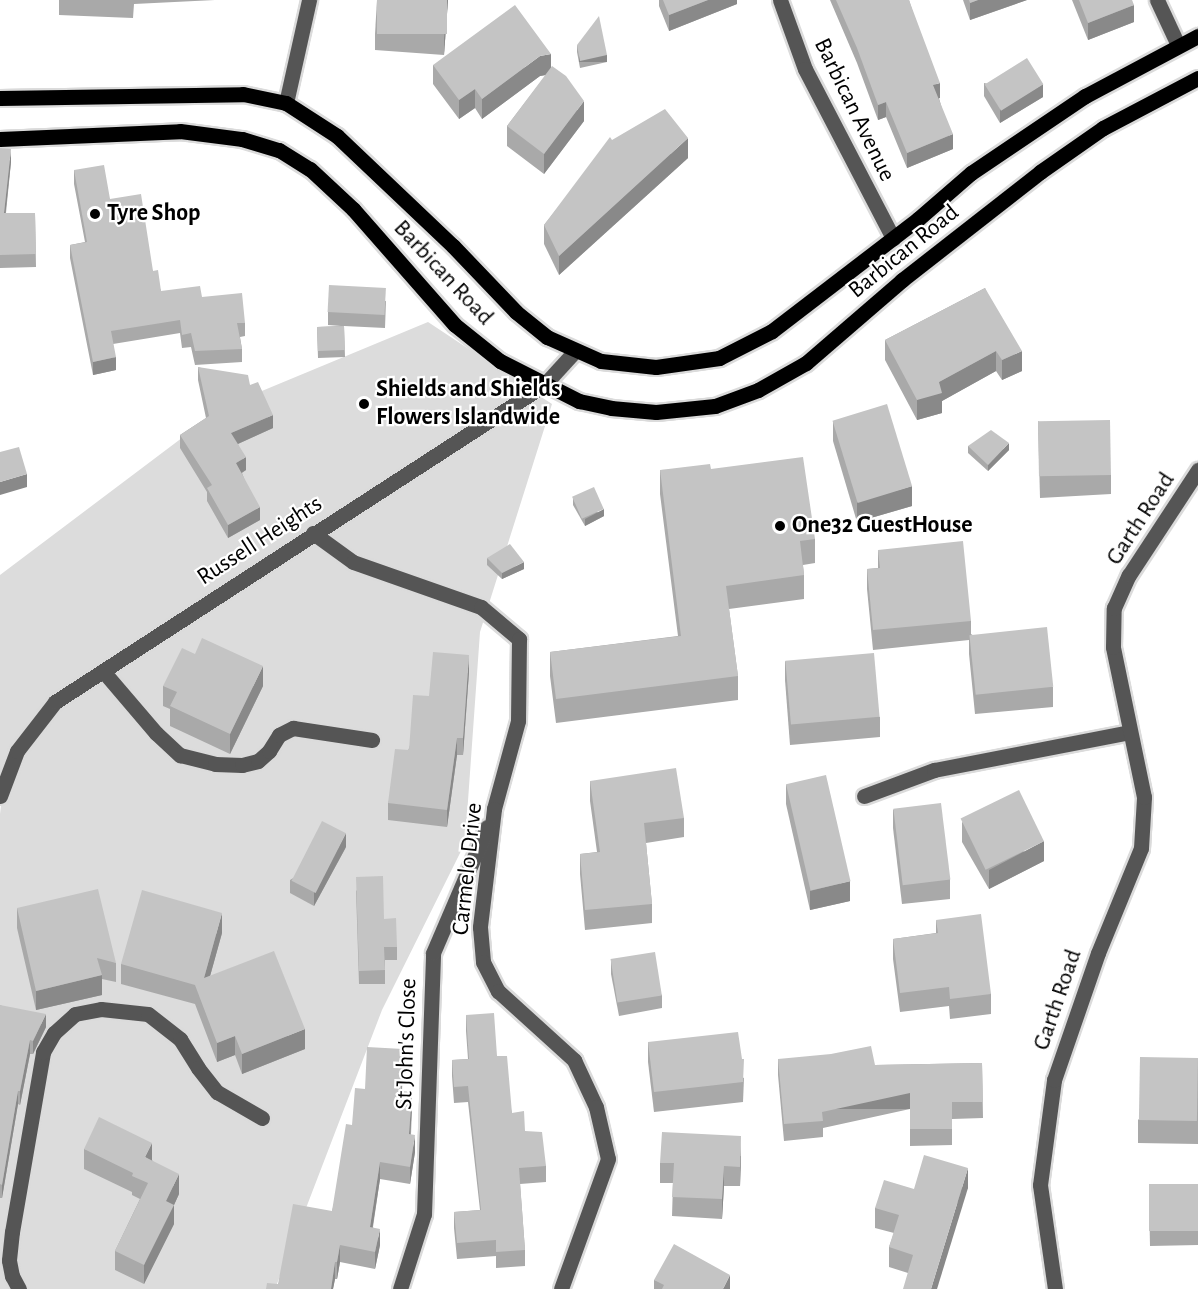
<!DOCTYPE html>
<style>
body{margin:0}
#map{position:relative;width:1198px;height:1289px;overflow:hidden;background:#fff;font-family:"Alegreya Sans",sans-serif}
div>[style]{position:absolute}
.green>*{inset:0;background:#dcdcdc}
.roads{filter:drop-shadow(2px 0 #dbdbdb) drop-shadow(-2px 0 #dbdbdb) drop-shadow(0 2px #dbdbdb) drop-shadow(0 -2px #dbdbdb)}
.minor>*{height:15px;margin:-7.5px;padding:0 7.5px;transform-origin:7.5px;border-radius:7.5px;background:#555}
.major>*{height:15px;margin:-7.5px;padding:0 7.5px;transform-origin:7.5px;border-radius:7.5px;background:#000}
.wall>*{inset:0;background:#a9a9a9}
.shaded-wall>*{inset:0;background:#898989;transform-origin:0 0}
.building>*{inset:0;background:#c4c4c4;transform-origin:0 0}
.dots>*{width:16px;height:16px;translate:-50% -50%;box-sizing:border-box;border:3px solid #fff;border-radius:50%}
span{translate:-50% -50%;white-space:nowrap;text-align:center;line-height:1.15;-webkit-text-stroke:4.5px #fff;paint-order:stroke}
.street-label{font-size:24px;color:#000}
.poi-label{font-size:24px;color:#000;font-weight:700}
.left{translate:0 -50%;text-align:left}
</style>
<div id="map">
<div class="green">
<i style="clip-path:polygon(428px 322px,552px 404px,480px 632px,465px 843px,382px 1010px,275px 1289px,0 1289px,0 814px,5px 770px,0 770px,0 575px,223px 407px)"></i>
</div>
<div class="roads">
<div class="minor">
<i style="left:780px;top:0;width:73px;rotate:70.1deg"></i>
<i style="left:805px;top:69px;width:191px;rotate:62.5deg"></i>
<i style="left:1157px;top:0;width:50px;rotate:65deg"></i>
<i style="left:286px;top:103px;width:106px;rotate:-77.4deg"></i>
<i style="left:313px;top:533px;width:49px;rotate:35.9deg"></i>
<i style="left:353px;top:562px;width:136px;rotate:19.4deg"></i>
<i style="left:481px;top:607px;width:50px;rotate:40.1deg"></i>
<i style="left:519px;top:639px;width:82px;rotate:90.7deg"></i>
<i style="left:518px;top:721px;width:91px;rotate:105.3deg"></i>
<i style="left:494px;top:809px;width:119px;rotate:96.8deg"></i>
<i style="left:480px;top:927px;width:35px;rotate:85deg"></i>
<i style="left:483px;top:962px;width:33px;rotate:63deg"></i>
<i style="left:498px;top:991px;width:103px;rotate:42.2deg"></i>
<i style="left:574px;top:1060px;width:52px;rotate:64.9deg"></i>
<i style="left:596px;top:1107px;width:53px;rotate:77deg"></i>
<i style="left:608px;top:1159px;width:138px;rotate:109.9deg"></i>
<i style="left:103px;top:671px;width:82px;rotate:49.5deg"></i>
<i style="left:156px;top:733px;width:33px;rotate:43deg"></i>
<i style="left:180px;top:755px;width:36px;rotate:14deg"></i>
<i style="left:215px;top:764px;width:27px;rotate:2deg"></i>
<i style="left:242px;top:765px;width:16px;rotate:-14deg"></i>
<i style="left:258px;top:761px;width:15px;rotate:-42deg"></i>
<i style="left:269px;top:751px;width:19px;rotate:-58deg"></i>
<i style="left:279px;top:735px;width:16px;rotate:-27deg"></i>
<i style="left:293px;top:728px;width:80px;rotate:8.6deg"></i>
<i style="left:0;top:796px;width:48px;rotate:-69.3deg"></i>
<i style="left:17px;top:751px;width:62px;rotate:-52.2deg"></i>
<i style="left:55px;top:702px;width:583px;rotate:-32.95deg"></i>
<i style="left:544px;top:385px;width:46px;rotate:-47.6deg"></i>
<i style="left:864px;top:796px;width:75px;rotate:-20.4deg"></i>
<i style="left:934px;top:770px;width:199px;rotate:-11deg"></i>
<i style="left:19px;top:1289px;width:15px;rotate:-118deg"></i>
<i style="left:12px;top:1276px;width:16px;rotate:-101deg"></i>
<i style="left:9px;top:1260px;width:28px;rotate:-84deg"></i>
<i style="left:12px;top:1232px;width:183px;rotate:-80.2deg"></i>
<i style="left:43px;top:1052px;width:22px;rotate:-60deg"></i>
<i style="left:54px;top:1033px;width:28px;rotate:-42deg"></i>
<i style="left:75px;top:1014px;width:26px;rotate:-11deg"></i>
<i style="left:101px;top:1009px;width:47px;rotate:6.1deg"></i>
<i style="left:148px;top:1014px;width:41px;rotate:38deg"></i>
<i style="left:180px;top:1039px;width:34px;rotate:58deg"></i>
<i style="left:198px;top:1068px;width:31px;rotate:52deg"></i>
<i style="left:217px;top:1092px;width:52px;rotate:30deg"></i>
<i style="left:400px;top:1289px;width:79px;rotate:-72.3deg"></i>
<i style="left:424px;top:1214px;width:261px;rotate:-88deg"></i>
<i style="left:433px;top:953px;width:137px;rotate:-66.8deg"></i>
<i style="left:1055px;top:1289px;width:105px;rotate:-98.2deg"></i>
<i style="left:1040px;top:1185px;width:106px;rotate:-82.4deg"></i>
<i style="left:1054px;top:1080px;width:134px;rotate:-70.9deg"></i>
<i style="left:1098px;top:953px;width:113px;rotate:-67.7deg"></i>
<i style="left:1141px;top:848px;width:51px;rotate:-86.6deg"></i>
<i style="left:1144px;top:797px;width:153px;rotate:-101.7deg"></i>
<i style="left:1113px;top:647px;width:39px;rotate:-89deg"></i>
<i style="left:1114px;top:608px;width:36px;rotate:-66deg"></i>
<i style="left:1129px;top:575px;width:126px;rotate:-56.7deg"></i>
</div>
<div class="major">
<i style="left:0;top:98px;width:243px;rotate:-0.9deg"></i>
<i style="left:243px;top:94px;width:44px;rotate:11.8deg"></i>
<i style="left:286px;top:103px;width:61px;rotate:32.9deg"></i>
<i style="left:337px;top:136px;width:160px;rotate:43.5deg"></i>
<i style="left:453px;top:246px;width:91px;rotate:46.3deg"></i>
<i style="left:516px;top:312px;width:40px;rotate:39deg"></i>
<i style="left:547px;top:337px;width:59px;rotate:24deg"></i>
<i style="left:601px;top:361px;width:55px;rotate:6.2deg"></i>
<i style="left:656px;top:367px;width:64px;rotate:-8.1deg"></i>
<i style="left:719px;top:358px;width:59px;rotate:-27deg"></i>
<i style="left:772px;top:331px;width:184px;rotate:-37.5deg"></i>
<i style="left:918px;top:219px;width:70px;rotate:-41deg"></i>
<i style="left:971px;top:173px;width:138px;rotate:-34deg"></i>
<i style="left:1085px;top:96px;width:128px;rotate:-28deg"></i>
<i style="left:0;top:139px;width:180px;rotate:-2.5deg"></i>
<i style="left:180px;top:131px;width:63px;rotate:7.4deg"></i>
<i style="left:242px;top:139px;width:39px;rotate:17deg"></i>
<i style="left:279px;top:150px;width:36px;rotate:32deg"></i>
<i style="left:310px;top:169px;width:59px;rotate:42.9deg"></i>
<i style="left:353px;top:209px;width:154px;rotate:48.7deg"></i>
<i style="left:455px;top:325px;width:58px;rotate:38.7deg"></i>
<i style="left:500px;top:361px;width:89px;rotate:26.9deg"></i>
<i style="left:579px;top:401px;width:33px;rotate:12deg"></i>
<i style="left:611px;top:408px;width:45px;rotate:5.1deg"></i>
<i style="left:656px;top:412px;width:59px;rotate:-5.8deg"></i>
<i style="left:715px;top:406px;width:46px;rotate:-20.4deg"></i>
<i style="left:758px;top:390px;width:55px;rotate:-29.4deg"></i>
<i style="left:806px;top:363px;width:127px;rotate:-40.8deg"></i>
<i style="left:902px;top:280px;width:175px;rotate:-38deg"></i>
<i style="left:1040px;top:172px;width:77px;rotate:-34.9deg"></i>
<i style="left:1103px;top:128px;width:107px;rotate:-27.8deg"></i>
</div>
</div>
<div class="wall">
<i style="clip-path:polygon(59px 0,215px 0,134px 4px,133px 18px,59px 15px)"></i>
<i style="clip-path:polygon(377px 0,448px 0,444px 55px,375px 50px,375px 34px)"></i>
<i style="clip-path:polygon(659px 0,737px 0,737px 4px,669px 31px,659px 6px)"></i>
<i style="clip-path:polygon(830px 0,909px 0,940px 98px,939px 98px,953px 149px,907px 168px,886px 117px,878px 120px,857px 63px)"></i>
<i style="clip-path:polygon(963px 0,1027px 0,970px 20px)"></i>
<i style="clip-path:polygon(1072px 0,1132px 0,1134px 22px,1088px 40px)"></i>
<i style="clip-path:polygon(577px 45px,607px 62px,580px 68px,577px 52px)"></i>
<i style="clip-path:polygon(433px 65px,551px 68px,584px 121px,544px 174px,507px 146px,507px 126px,546px 75px,540px 76px,482px 119px,475px 108px,459px 119px,433px 84px)"></i>
<i style="clip-path:polygon(984px 83px,1043px 97px,1000px 123px,984px 96px)"></i>
<i style="clip-path:polygon(612px 140px,688px 158px,559px 275px,544px 244px,544px 225px)"></i>
<i style="clip-path:polygon(0 148px,11px 162px,6px 213px,35px 213px,36px 267px,0 268px)"></i>
<i style="clip-path:polygon(74px 170px,110px 199px,153px 271px,161px 291px,202px 297px,245px 323px,245px 336px,240px 337px,242px 349px,242px 362px,195px 365px,191px 347px,182px 348px,180px 333px,113px 344px,116px 370px,93px 375px,70px 258px,70px 245px,85px 242px,74px 184px)"></i>
<i style="clip-path:polygon(985px 288px,1022px 371px,1002px 380px,996px 371px,942px 401px,942px 413px,917px 420px,885px 360px,885px 340px)"></i>
<i style="clip-path:polygon(386px 301px,385px 328px,344px 326px,345px 357px,318px 358px,317px 327px,341px 326px,328px 325px,328px 312px)"></i>
<i style="clip-path:polygon(198px 367px,250px 385px,273px 428px,238px 444px,246px 470px,242px 473px,260px 520px,228px 538px,207px 501px,207px 492px,180px 448px,180px 435px,206px 418px,198px 380px)"></i>
<i style="clip-path:polygon(833px 421px,912px 506px,857px 522px,833px 441px)"></i>
<i style="clip-path:polygon(1038px 421px,1111px 475px,1111px 494px,1040px 498px)"></i>
<i style="clip-path:polygon(968px 446px,1009px 450px,988px 471px,968px 453px)"></i>
<i style="clip-path:polygon(711px 469px,815px 539px,815px 563px,803px 565px,804px 575px,804px 599px,729px 609px,738px 676px,738px 700px,556px 723px,550px 676px,550px 652px,678px 636px,660px 494px,660px 470px)"></i>
<i style="clip-path:polygon(573px 498px,604px 516px,585px 526px,573px 505px)"></i>
<i style="clip-path:polygon(878px 550px,971px 621px,971px 634px,1053px 687px,1053px 707px,975px 714px,969px 654px,969px 640px,873px 650px,867px 589px,867px 569px,878px 568px)"></i>
<i style="clip-path:polygon(487px 558px,524px 569px,502px 579px,487px 565px)"></i>
<i style="clip-path:polygon(785px 661px,880px 717px,880px 737px,790px 745px,785px 680px)"></i>
<i style="clip-path:polygon(469px 672px,463px 755px,457px 755px,447px 827px,388px 820px,388px 803px,429px 696px)"></i>
<i style="clip-path:polygon(163px 686px,263px 686px,230px 754px,170px 726px,170px 709px,163px 706px)"></i>
<i style="clip-path:polygon(590px 781px,684px 818px,684px 837px,646px 843px,652px 904px,652px 923px,585px 930px,580px 874px,580px 854px,597px 852px,590px 801px)"></i>
<i style="clip-path:polygon(786px 784px,850px 901px,810px 910px,786px 804px)"></i>
<i style="clip-path:polygon(893px 809px,950px 879px,950px 899px,902px 904px,893px 828px)"></i>
<i style="clip-path:polygon(962px 822px,1044px 861px,989px 889px,962px 842px)"></i>
<i style="clip-path:polygon(346px 847px,314px 906px,290px 893px,290px 880px)"></i>
<i style="clip-path:polygon(356px 890px,384px 919px,397px 947px,397px 960px,385px 960px,385px 984px,359px 984px)"></i>
<i style="clip-path:polygon(17px 908px,116px 963px,116px 982px,102px 979px,102px 995px,36px 1010px,17px 928px)"></i>
<i style="clip-path:polygon(936px 920px,991px 994px,991px 1014px,950px 1019px,949px 1006px,900px 1012px,893px 959px,893px 939px,936px 933px)"></i>
<i style="clip-path:polygon(222px 933px,210px 976px,305px 1049px,242px 1074px,235px 1055px,217px 1062px,195px 1004px,121px 984px,121px 964px)"></i>
<i style="clip-path:polygon(611px 960px,662px 995px,662px 1008px,619px 1016px,611px 974px)"></i>
<i style="clip-path:polygon(0 1005px,46px 1027px,33px 1054px,30px 1054px,20px 1105px,18px 1104px,2px 1198px,0 1198px)"></i>
<i style="clip-path:polygon(466px 1015px,497px 1056px,512px 1113px,525px 1131px,546px 1166px,546px 1182px,520px 1184px,525px 1250px,525px 1266px,496px 1268px,496px 1256px,457px 1259px,454px 1228px,454px 1212px,480px 1210px,468px 1102px,454px 1103px,452px 1076px,452px 1060px,468px 1059px,466px 1031px)"></i>
<i style="clip-path:polygon(648px 1042px,744px 1078px,743px 1102px,654px 1112px,648px 1062px)"></i>
<i style="clip-path:polygon(1198px 1058px,1198px 1144px,1138px 1143px,1138px 1120px)"></i>
<i style="clip-path:polygon(778px 1059px,875px 1065px,982px 1063px,983px 1118px,952px 1119px,952px 1145px,910px 1146px,910px 1109px,823px 1128px,823px 1137px,784px 1141px,778px 1075px)"></i>
<i style="clip-path:polygon(403px 1066px,402px 1091px,412px 1108px,411px 1135px,415px 1152px,410px 1184px,380px 1179px,373px 1227px,380px 1245px,375px 1269px,340px 1262px,337px 1279px,335px 1279px,333px 1289px,266px 1289px,278px 1284px,332px 1211px,365px 1089px)"></i>
<i style="clip-path:polygon(84px 1149px,152px 1160px,179px 1194px,174px 1205px,174px 1224px,144px 1284px,115px 1270px,115px 1251px,140px 1199px,132px 1195px,132px 1192px,84px 1169px)"></i>
<i style="clip-path:polygon(741px 1156px,740px 1186px,724px 1186px,722px 1219px,672px 1216px,673px 1183px,660px 1183px,660px 1163px)"></i>
<i style="clip-path:polygon(1198px 1184px,1198px 1245px,1150px 1246px,1149px 1199px)"></i>
<i style="clip-path:polygon(968px 1188px,908px 1273px,889px 1267px,889px 1247px,894px 1233px,875px 1228px,875px 1208px,914px 1189px)"></i>
<i style="clip-path:polygon(654px 1280px,730px 1289px,654px 1289px)"></i>
</div>
<div class="shaded-wall">
<i style="clip-path:polygon(447px 0,448px 0,444px 55px,444px 39px)"></i>
<i style="clip-path:polygon(708px 0,737px 0,737px 4px,669px 31px,669px 15px)"></i>
<i style="clip-path:polygon(978px 0,1027px 0,970px 20px,970px 3px)"></i>
<i style="clip-path:polygon(1134px 5px,1134px 22px,1088px 40px,1088px 23px)"></i>
<i style="clip-path:polygon(551px 54px,551px 74px,540px 76px,482px 119px,482px 99px,540px 56px)"></i>
<i style="left:607px;top:55px;width:7px;height:28px;rotate:90deg"></i>
<i style="clip-path:polygon(940px 83px,940px 98px,933px 100px,933px 85px)"></i>
<i style="clip-path:polygon(1043px 84px,1043px 97px,1000px 123px,1000px 109px)"></i>
<i style="clip-path:polygon(475px 89px,475px 108px,459px 119px,459px 100px)"></i>
<i style="clip-path:polygon(584px 101px,584px 121px,544px 174px,544px 154px)"></i>
<i style="clip-path:polygon(886px 102px,886px 117px,878px 120px,878px 105px)"></i>
<i style="clip-path:polygon(953px 134px,953px 149px,907px 168px,907px 153px)"></i>
<i style="clip-path:polygon(688px 138px,688px 158px,559px 275px,559px 256px)"></i>
<i style="clip-path:polygon(11px 149px,11px 162px,4px 226px,4px 213px)"></i>
<i style="clip-path:polygon(996px 351px,996px 371px,942px 401px,942px 413px,917px 420px,917px 400px,939px 382px)"></i>
<i style="clip-path:polygon(1022px 351px,1022px 371px,1002px 380px,1002px 360px)"></i>
<i style="clip-path:polygon(116px 357px,116px 370px,93px 375px,93px 362px)"></i>
<i style="clip-path:polygon(273px 415px,273px 428px,231px 447px,231px 433px)"></i>
<i style="clip-path:polygon(1009px 443px,1009px 450px,988px 471px,988px 465px)"></i>
<i style="clip-path:polygon(246px 457px,246px 470px,236px 476px,236px 463px)"></i>
<i style="clip-path:polygon(27px 474px,27px 487px,0 495px,0 482px)"></i>
<i style="clip-path:polygon(912px 486px,912px 506px,857px 522px,857px 502px)"></i>
<i style="clip-path:polygon(260px 507px,260px 520px,228px 538px,228px 525px)"></i>
<i style="clip-path:polygon(604px 509px,604px 516px,585px 526px,585px 519px)"></i>
<i style="clip-path:polygon(524px 562px,524px 569px,502px 579px,502px 573px)"></i>
<i style="clip-path:polygon(469px 655px,469px 672px,463px 755px,463px 738px)"></i>
<i style="clip-path:polygon(263px 666px,263px 686px,230px 754px,230px 734px)"></i>
<i style="clip-path:polygon(457px 738px,457px 755px,447px 827px,447px 810px)"></i>
<i style="clip-path:polygon(346px 833px,346px 847px,314px 906px,314px 893px)"></i>
<i style="clip-path:polygon(1044px 841px,1044px 861px,989px 889px,989px 870px)"></i>
<i style="clip-path:polygon(850px 881px,850px 901px,810px 910px,810px 891px)"></i>
<i style="clip-path:polygon(222px 913px,222px 933px,204px 998px,204px 978px)"></i>
<i style="clip-path:polygon(102px 975px,102px 995px,36px 1010px,36px 991px)"></i>
<i style="clip-path:polygon(46px 1014px,46px 1027px,33px 1054px,33px 1041px)"></i>
<i style="clip-path:polygon(305px 1029px,305px 1049px,242px 1074px,242px 1054px)"></i>
<i style="clip-path:polygon(235px 1036px,235px 1055px,217px 1062px,217px 1043px)"></i>
<i style="clip-path:polygon(30px 1040px,30px 1054px,20px 1105px,20px 1091px)"></i>
<i style="clip-path:polygon(403px 1049px,403px 1066px,401px 1108px,401px 1091px)"></i>
<i style="clip-path:polygon(18px 1091px,18px 1104px,2px 1198px,2px 1185px)"></i>
<i style="clip-path:polygon(412px 1092px,412px 1108px,409px 1151px,409px 1134px)"></i>
<i style="left:910px;top:1093px;width:16px;height:90px;rotate:90deg"></i>
<i style="clip-path:polygon(415px 1135px,415px 1152px,410px 1184px,410px 1167px)"></i>
<i style="clip-path:polygon(741px 1136px,741px 1156px,740px 1186px,740px 1167px)"></i>
<i style="clip-path:polygon(152px 1143px,152px 1162px,145px 1157px)"></i>
<i style="clip-path:polygon(380px 1162px,380px 1179px,370px 1243px,370px 1227px)"></i>
<i style="clip-path:polygon(724px 1166px,724px 1186px,722px 1219px,722px 1199px)"></i>
<i style="clip-path:polygon(968px 1168px,968px 1188px,937px 1289px,931px 1289px)"></i>
<i style="clip-path:polygon(179px 1174px,179px 1194px,174px 1205px,174px 1224px,144px 1284px,144px 1265px,166px 1201px)"></i>
<i style="clip-path:polygon(380px 1229px,380px 1245px,375px 1269px,375px 1252px)"></i>
<i style="clip-path:polygon(340px 1245px,340px 1262px,337px 1279px,337px 1262px)"></i>
<i style="clip-path:polygon(335px 1262px,335px 1279px,333px 1289px,331px 1289px)"></i>
<i style="clip-path:polygon(730px 1275px,730px 1289px,723px 1289px)"></i>
</div>
<div class="building">
<i style="left:377px;top:0;width:70px;height:34px"></i>
<i style="clip-path:polygon(663px 0,708px 0,669px 15px)"></i>
<i style="clip-path:polygon(836px 0,909px 0,940px 83px,933px 85px,953px 134px,907px 153px,886px 102px,878px 105px,857px 48px)"></i>
<i style="clip-path:polygon(969px 0,978px 0,970px 3px)"></i>
<i style="clip-path:polygon(1079px 0,1132px 0,1134px 5px,1088px 23px)"></i>
<i style="clip-path:polygon(515px 5px,551px 54px,540px 56px,482px 99px,475px 89px,459px 100px,433px 65px)"></i>
<i style="clip-path:polygon(599px 16px,607px 55px,580px 61px,577px 45px)"></i>
<i style="left:1027px;top:58px;width:31px;height:50px;rotate:58deg"></i>
<i style="clip-path:polygon(552px 66px,566px 76px,584px 101px,544px 154px,507px 126px)"></i>
<i style="clip-path:polygon(665px 109px,688px 138px,559px 256px,544px 225px,610px 137px,612px 140px)"></i>
<i style="clip-path:polygon(0 148px,11px 149px,4px 213px,35px 213px,36px 254px,0 255px)"></i>
<i style="clip-path:polygon(104px 165px,110px 199px,141px 194px,153px 271px,158px 270px,161px 291px,200px 286px,202px 297px,242px 293px,245px 323px,237px 323px,242px 349px,195px 351px,191px 333px,182px 335px,180px 320px,111px 331px,116px 357px,93px 362px,70px 245px,87px 242px,74px 170px)"></i>
<i style="left:329px;top:285px;width:57px;height:27px;rotate:3deg"></i>
<i style="clip-path:polygon(985px 288px,1022px 351px,1002px 360px,996px 351px,939px 382px,942px 393px,917px 400px,885px 340px)"></i>
<i style="left:344px;top:326px;width:24px;height:27px;rotate:88deg"></i>
<i style="clip-path:polygon(198px 367px,248px 375px,250px 385px,258px 382px,273px 415px,231px 433px,246px 457px,236px 463px,260px 507px,228px 525px,207px 488px,212px 485px,180px 435px,209px 416px)"></i>
<i style="left:887px;top:404px;width:86px;height:57px;rotate:73deg"></i>
<i style="left:1110px;top:420px;width:55px;height:72px;rotate:89deg"></i>
<i style="clip-path:polygon(991px 430px,1009px 443px,988px 465px,968px 446px)"></i>
<i style="clip-path:polygon(19px 447px,27px 474px,0 482px,0 452px)"></i>
<i style="clip-path:polygon(803px 457px,815px 539px,800px 541px,804px 575px,726px 586px,738px 676px,556px 699px,550px 652px,681px 636px,660px 470px,710px 464px,711px 469px)"></i>
<i style="left:594px;top:487px;width:24px;height:24px;rotate:66deg"></i>
<i style="clip-path:polygon(963px 541px,971px 621px,873px 630px,867px 569px,880px 568px,878px 550px)"></i>
<i style="clip-path:polygon(510px 544px,524px 562px,502px 573px,487px 558px)"></i>
<i style="left:1047px;top:627px;width:60px;height:78px;rotate:84deg"></i>
<i style="clip-path:polygon(202px 638px,263px 666px,230px 734px,170px 706px,177px 692px,163px 686px,182px 648px,195px 654px)"></i>
<i style="clip-path:polygon(433px 652px,469px 655px,463px 738px,457px 738px,447px 810px,388px 803px,395px 749px,409px 750px,413px 695px,429px 696px)"></i>
<i style="left:874px;top:653px;width:64px;height:89px;rotate:85deg"></i>
<i style="clip-path:polygon(676px 768px,684px 818px,644px 823px,652px 904px,585px 910px,580px 854px,600px 852px,590px 781px)"></i>
<i style="left:826px;top:775px;width:109px;height:41px;rotate:77deg"></i>
<i style="left:1019px;top:790px;width:57px;height:65px;rotate:64deg"></i>
<i style="left:941px;top:803px;width:77px;height:48px;rotate:83deg"></i>
<i style="left:322px;top:821px;width:27px;height:67px;rotate:27deg"></i>
<i style="clip-path:polygon(383px 876px,384px 919px,396px 918px,397px 947px,384px 947px,385px 970px,359px 971px,356px 877px)"></i>
<i style="clip-path:polygon(98px 889px,116px 963px,97px 958px,102px 975px,36px 991px,17px 908px)"></i>
<i style="clip-path:polygon(142px 890px,222px 913px,204px 978px,274px 951px,305px 1029px,242px 1054px,235px 1036px,217px 1043px,195px 985px,121px 964px)"></i>
<i style="clip-path:polygon(981px 914px,991px 994px,950px 999px,949px 987px,900px 993px,893px 939px,938px 933px,936px 920px)"></i>
<i style="left:655px;top:952px;width:44px;height:45px;rotate:81deg"></i>
<i style="clip-path:polygon(0 1005px,46px 1014px,33px 1041px,30px 1040px,20px 1091px,18px 1091px,2px 1185px,0 1184px)"></i>
<i style="clip-path:polygon(494px 1013px,497px 1056px,507px 1056px,512px 1113px,524px 1111px,525px 1131px,542px 1132px,546px 1166px,519px 1168px,525px 1250px,496px 1252px,496px 1240px,457px 1243px,454px 1212px,481px 1210px,468px 1086px,454px 1087px,452px 1060px,469px 1059px,466px 1015px)"></i>
<i style="clip-path:polygon(738px 1032px,742px 1059px,744px 1059px,743px 1082px,654px 1092px,648px 1042px)"></i>
<i style="clip-path:polygon(871px 1046px,875px 1065px,982px 1063px,983px 1102px,952px 1102px,952px 1129px,910px 1129px,910px 1093px,822px 1112px,823px 1121px,784px 1124px,778px 1059px,831px 1054px)"></i>
<i style="clip-path:polygon(367px 1047px,403px 1049px,401px 1091px,412px 1092px,409px 1134px,415px 1135px,410px 1167px,380px 1162px,370px 1227px,380px 1229px,375px 1252px,340px 1245px,337px 1262px,335px 1262px,331px 1289px,266px 1289px,267px 1283px,278px 1284px,293px 1204px,332px 1211px,346px 1124px,352px 1125px,355px 1088px,365px 1089px)"></i>
<i style="left:1140px;top:1057px;width:58px;height:63px;rotate:1deg"></i>
<i style="clip-path:polygon(99px 1117px,152px 1143px,145px 1157px,179px 1174px,166px 1201px,174px 1205px,144px 1265px,115px 1251px,148px 1183px,132px 1176px,133px 1173px,84px 1149px)"></i>
<i style="clip-path:polygon(662px 1132px,741px 1136px,740px 1167px,724px 1166px,722px 1199px,672px 1197px,674px 1163px,660px 1163px)"></i>
<i style="clip-path:polygon(924px 1155px,968px 1168px,931px 1289px,903px 1289px,913px 1255px,889px 1247px,899px 1215px,875px 1208px,884px 1180px,914px 1189px)"></i>
<i style="left:1198px;top:1184px;width:47px;height:49px;rotate:90deg"></i>
<i style="clip-path:polygon(674px 1244px,730px 1275px,723px 1289px,662px 1289px,664px 1285px,654px 1280px)"></i>
</div>
<div class="dots">
<i style="left:95px;top:214px;background:#000"></i>
<i style="left:364px;top:404px;background:#000"></i>
<i style="left:780px;top:526px;background:#000"></i>
</div>
<div class="street-label">
<span style="left:854px;top:110px;rotate:64deg">Barbican Avenue</span>
<span style="left:904px;top:252px;rotate:-39deg">Barbican Road</span>
<span style="left:443px;top:273px;rotate:47deg">Barbican Road</span>
<span style="left:1141px;top:519px;rotate:-57deg">Garth Road</span>
<span style="left:260px;top:541px;rotate:-33deg">Russell Heights</span>
<span style="left:468px;top:869px;rotate:-84deg">Carmelo Drive</span>
<span style="left:1058px;top:1000px;rotate:-71deg">Garth Road</span>
<span style="left:407px;top:1044px;rotate:-88deg">St John's Close</span>
</div>
<div class="poi-label">
<span class="left" style="left:107px;top:214px">Tyre Shop</span>
<span class="left" style="left:376px;top:404px">Shields and Shields<br>Flowers Islandwide</span>
<span class="left" style="left:792px;top:526px">One32 GuestHouse</span>
</div>
</div>
